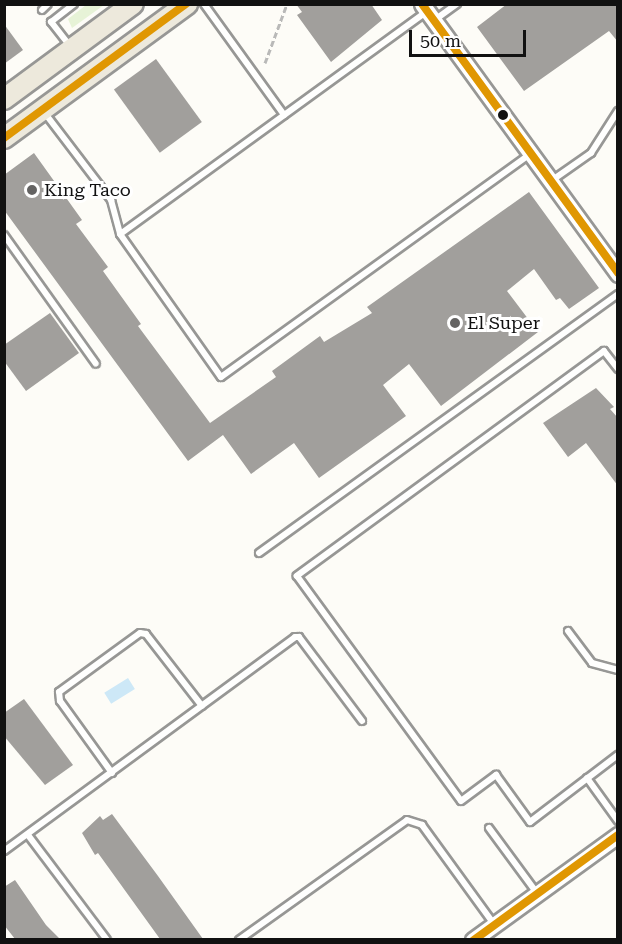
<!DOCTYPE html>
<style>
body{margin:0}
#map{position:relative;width:622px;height:944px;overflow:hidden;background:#fdfcf7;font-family:"Roboto Serif",serif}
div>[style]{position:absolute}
.green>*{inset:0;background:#e7f3d7}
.water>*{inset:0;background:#cde8f7;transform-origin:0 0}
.building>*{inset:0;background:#a19f9c;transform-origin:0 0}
.path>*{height:3px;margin-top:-1.5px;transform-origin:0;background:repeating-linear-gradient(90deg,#b9b9b8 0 6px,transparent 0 9px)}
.roads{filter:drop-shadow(2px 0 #979795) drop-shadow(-2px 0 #979795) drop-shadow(0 2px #979795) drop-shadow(0 -2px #979795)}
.service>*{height:6px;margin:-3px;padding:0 3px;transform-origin:3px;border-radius:3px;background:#fffffe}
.tertiary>*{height:15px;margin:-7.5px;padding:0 7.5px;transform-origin:7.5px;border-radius:7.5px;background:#fffffe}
.primary>*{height:20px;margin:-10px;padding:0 10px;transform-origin:10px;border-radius:10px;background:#ede9dc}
.bus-1>*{height:8px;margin:-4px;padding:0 4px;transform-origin:4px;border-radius:4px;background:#e09702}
.dots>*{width:16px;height:16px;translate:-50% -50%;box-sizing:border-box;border:3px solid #fff;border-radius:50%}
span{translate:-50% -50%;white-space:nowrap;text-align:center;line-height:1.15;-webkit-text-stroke:6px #fff;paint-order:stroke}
.poi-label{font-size:18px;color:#111}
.left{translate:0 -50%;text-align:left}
.frame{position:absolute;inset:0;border:6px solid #111;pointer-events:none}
.scale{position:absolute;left:409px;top:30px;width:117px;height:27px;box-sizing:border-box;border:3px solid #111;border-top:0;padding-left:8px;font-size:18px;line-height:21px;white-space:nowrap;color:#111;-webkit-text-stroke:4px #fff;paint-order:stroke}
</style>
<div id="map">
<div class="green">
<i style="clip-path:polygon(86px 5px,104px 5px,72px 28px,68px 19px)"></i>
</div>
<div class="water">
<i style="left:128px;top:678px;width:13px;height:28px;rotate:58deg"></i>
</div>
<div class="building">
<i style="clip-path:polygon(296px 4px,371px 4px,382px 20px,331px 62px,297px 15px,302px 12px)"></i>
<i style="clip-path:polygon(507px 4px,618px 4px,618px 42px,609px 31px,524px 91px,477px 27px)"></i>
<i style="clip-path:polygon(4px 24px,23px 50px,4px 64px)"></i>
<i style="left:156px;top:59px;width:78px;height:52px;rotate:54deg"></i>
<i style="clip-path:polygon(34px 153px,82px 220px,76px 224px,108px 267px,103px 271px,141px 324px,138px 326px,210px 423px,276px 377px,272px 371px,320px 336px,324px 342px,372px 313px,367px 307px,529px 192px,599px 288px,569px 309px,560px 298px,556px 300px,534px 269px,507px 291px,538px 332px,441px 406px,409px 364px,383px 385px,406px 416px,319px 478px,294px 443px,251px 474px,223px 435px,188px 461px,4px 210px,4px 175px)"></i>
<i style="clip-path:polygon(50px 313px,79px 353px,26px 391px,4px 361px,4px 345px)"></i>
<i style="clip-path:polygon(596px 388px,614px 407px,610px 409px,618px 418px,618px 486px,586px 443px,568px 457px,543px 423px)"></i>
<i style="clip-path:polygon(24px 699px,73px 765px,45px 785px,4px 736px,4px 713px)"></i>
<i style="clip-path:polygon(112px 814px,158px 876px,203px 939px,160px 939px,98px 853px,95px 855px,82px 833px,100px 816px,103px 820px)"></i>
<i style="clip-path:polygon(15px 880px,46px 925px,60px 939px,15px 939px,4px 925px,4px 887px)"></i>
</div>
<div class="path">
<i style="left:265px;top:63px;width:63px;rotate:-69.6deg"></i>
</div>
<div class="roads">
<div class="service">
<i style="left:204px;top:4px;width:137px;rotate:54.2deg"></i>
<i style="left:42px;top:10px;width:8px;rotate:-45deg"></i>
<i style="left:426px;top:12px;width:378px;rotate:144deg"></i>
<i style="left:120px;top:234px;width:175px;rotate:54.8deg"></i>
<i style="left:221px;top:377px;width:381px;rotate:-35.8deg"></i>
<i style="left:436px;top:19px;width:26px;rotate:-36deg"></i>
<i style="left:70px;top:46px;width:31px;rotate:-128deg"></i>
<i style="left:51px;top:22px;width:29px;rotate:-38deg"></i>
<i style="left:44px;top:112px;width:111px;rotate:52.7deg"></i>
<i style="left:111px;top:200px;width:35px;rotate:75deg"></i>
<i style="left:551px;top:181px;width:49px;rotate:-35deg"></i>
<i style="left:591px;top:153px;width:50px;rotate:-57.3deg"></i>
<i style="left:4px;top:235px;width:158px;rotate:54.5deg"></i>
<i style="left:618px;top:369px;width:23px;rotate:-128deg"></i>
<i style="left:604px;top:351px;width:381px;rotate:143.8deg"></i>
<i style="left:297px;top:576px;width:278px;rotate:53.9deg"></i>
<i style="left:461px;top:801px;width:44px;rotate:-36.6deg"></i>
<i style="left:496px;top:775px;width:58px;rotate:54.1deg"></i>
<i style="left:530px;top:822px;width:111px;rotate:-37.3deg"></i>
<i style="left:259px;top:553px;width:443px;rotate:-35.8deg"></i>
<i style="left:568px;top:631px;width:40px;rotate:53deg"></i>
<i style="left:592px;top:663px;width:27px;rotate:15deg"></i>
<i style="left:112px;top:773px;width:89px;rotate:-125.8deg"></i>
<i style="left:60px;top:701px;width:9px;rotate:-96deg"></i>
<i style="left:59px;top:692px;width:100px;rotate:-36.1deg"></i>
<i style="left:140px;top:633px;width:6px;rotate:9deg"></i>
<i style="left:146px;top:634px;width:91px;rotate:52.1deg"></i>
<i style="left:587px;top:778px;width:53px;rotate:54.2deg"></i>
<i style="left:489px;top:828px;width:81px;rotate:53.6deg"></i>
<i style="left:28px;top:835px;width:131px;rotate:53deg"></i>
<i style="left:4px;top:851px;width:361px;rotate:-36.3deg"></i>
<i style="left:295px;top:637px;width:4px"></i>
<i style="left:299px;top:637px;width:105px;rotate:53.1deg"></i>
<i style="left:239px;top:940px;width:206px;rotate:-35.5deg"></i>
<i style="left:407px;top:820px;width:16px;rotate:18deg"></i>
<i style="left:422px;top:825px;width:122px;rotate:54deg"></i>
</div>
<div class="tertiary">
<i style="left:422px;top:4px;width:334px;rotate:54deg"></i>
<i style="left:473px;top:940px;width:179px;rotate:-35.9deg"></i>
</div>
<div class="primary">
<i style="left:4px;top:99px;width:160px;rotate:-36.4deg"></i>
<i style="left:4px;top:138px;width:227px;rotate:-36.2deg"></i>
</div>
</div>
<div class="bus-1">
<i style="left:422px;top:4px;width:333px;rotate:53.9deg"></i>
<i style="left:4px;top:138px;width:226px;rotate:-36.4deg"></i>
<i style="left:474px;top:940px;width:178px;rotate:-36.1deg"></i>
</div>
<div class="dots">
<i style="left:503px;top:115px;background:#111"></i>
<i style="left:32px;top:190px;background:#646362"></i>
<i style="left:455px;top:323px;background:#646362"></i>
</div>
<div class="poi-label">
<span class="left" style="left:44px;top:190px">King Taco</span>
<span class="left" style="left:467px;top:323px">El Super</span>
</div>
<div class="frame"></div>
<div class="scale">50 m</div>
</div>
